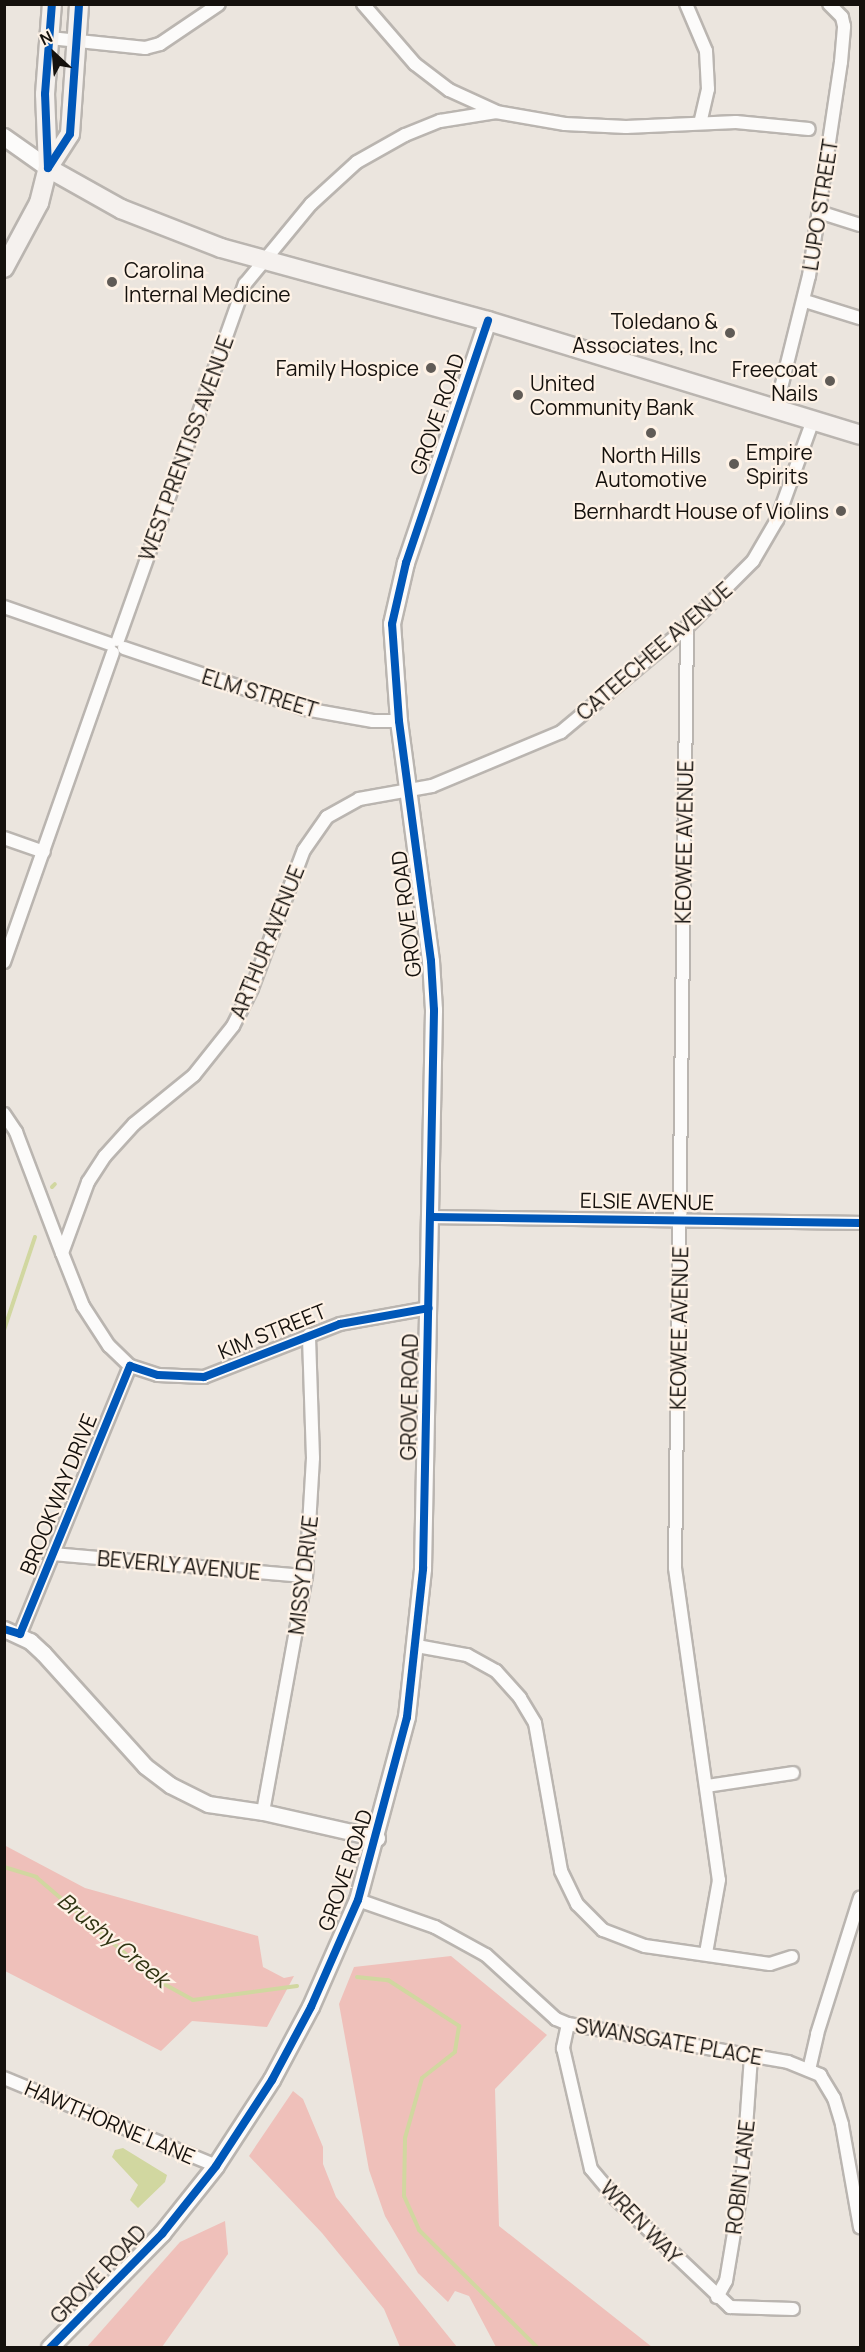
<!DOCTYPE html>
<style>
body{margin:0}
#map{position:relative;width:865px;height:2352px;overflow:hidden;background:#ebe5de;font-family:Manrope,sans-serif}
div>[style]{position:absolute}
.green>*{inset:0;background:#efc0ba}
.water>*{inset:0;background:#d1d7a0}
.stream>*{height:4px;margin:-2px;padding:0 2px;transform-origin:2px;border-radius:2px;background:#d1d7a0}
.roads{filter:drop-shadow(2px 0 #bab5b0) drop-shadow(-2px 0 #bab5b0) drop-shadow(0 2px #bab5b0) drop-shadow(0 -2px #bab5b0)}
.minor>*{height:12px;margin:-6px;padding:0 6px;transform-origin:6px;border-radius:6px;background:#fcfbfa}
.tertiary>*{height:15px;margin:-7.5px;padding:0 7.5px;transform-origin:7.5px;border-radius:7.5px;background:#fcfbfa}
.secondary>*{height:16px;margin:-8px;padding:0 8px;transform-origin:8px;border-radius:8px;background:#fcfbfa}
.primary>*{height:18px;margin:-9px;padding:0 9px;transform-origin:9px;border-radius:9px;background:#f5f1ee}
.cycleway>*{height:8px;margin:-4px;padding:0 4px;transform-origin:4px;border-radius:4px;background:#0057b8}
.dots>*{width:16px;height:16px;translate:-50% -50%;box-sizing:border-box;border:3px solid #fef2e6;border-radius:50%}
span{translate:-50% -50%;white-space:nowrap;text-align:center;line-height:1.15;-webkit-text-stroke:4.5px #fef2e6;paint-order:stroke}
.street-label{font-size:21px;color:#15110d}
.poi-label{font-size:21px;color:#15110d}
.left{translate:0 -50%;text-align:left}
.right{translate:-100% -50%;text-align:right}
.water-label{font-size:22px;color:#303413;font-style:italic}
.frame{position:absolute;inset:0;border:6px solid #15110d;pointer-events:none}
.north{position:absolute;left:24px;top:24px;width:60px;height:60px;-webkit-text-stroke:4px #fef2e6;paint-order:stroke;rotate:334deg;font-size:16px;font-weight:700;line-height:24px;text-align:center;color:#15110d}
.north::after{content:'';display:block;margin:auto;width:21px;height:27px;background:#15110d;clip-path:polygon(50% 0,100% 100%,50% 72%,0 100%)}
</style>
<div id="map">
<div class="green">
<i style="clip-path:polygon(4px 1845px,85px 1888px,258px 1936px,263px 1967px,284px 1978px,294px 1976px,267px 2027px,192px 2021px,161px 2051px,5px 1971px)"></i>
<i style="clip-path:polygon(451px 1956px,547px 2035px,495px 2089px,499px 2226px,652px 2347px,496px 2347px,469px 2296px,455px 2291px,448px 2302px,418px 2273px,385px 2216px,369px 2170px,339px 2004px,354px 1967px)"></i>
<i style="clip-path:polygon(293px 2091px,303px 2099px,323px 2147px,323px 2164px,336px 2197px,457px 2347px,400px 2347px,384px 2309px,322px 2233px,249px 2156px)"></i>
<i style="clip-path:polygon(225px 2221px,228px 2254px,162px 2347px,87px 2347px,180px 2242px)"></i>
</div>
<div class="water">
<i style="clip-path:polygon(123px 2148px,167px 2175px,165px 2182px,138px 2208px,130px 2200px,138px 2185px,112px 2157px,115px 2150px)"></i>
</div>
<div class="stream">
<i style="left:52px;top:1187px;width:4px;rotate:-45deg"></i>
<i style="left:4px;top:1330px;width:98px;rotate:-71.6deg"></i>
<i style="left:4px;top:1867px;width:34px;rotate:17deg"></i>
<i style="left:36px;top:1877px;width:157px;rotate:40.6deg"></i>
<i style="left:155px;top:1979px;width:43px;rotate:28.9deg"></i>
<i style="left:193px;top:2000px;width:105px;rotate:-7.7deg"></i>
<i style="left:357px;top:1977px;width:31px;rotate:6deg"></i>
<i style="left:388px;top:1980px;width:85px;rotate:32.9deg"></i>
<i style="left:459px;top:2026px;width:26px;rotate:99deg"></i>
<i style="left:455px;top:2052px;width:42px;rotate:141.8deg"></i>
<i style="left:422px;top:2078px;width:62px;rotate:105.8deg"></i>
<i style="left:405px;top:2138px;width:58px;rotate:91deg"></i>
<i style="left:404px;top:2196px;width:37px;rotate:66deg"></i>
<i style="left:419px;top:2230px;width:168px;rotate:44.8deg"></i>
</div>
<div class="roads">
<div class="minor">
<i style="left:363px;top:4px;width:79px;rotate:49.1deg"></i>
<i style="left:415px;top:64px;width:43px;rotate:37.4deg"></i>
<i style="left:449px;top:90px;width:51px;rotate:24.5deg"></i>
<i style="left:686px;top:4px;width:51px;rotate:66.9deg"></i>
<i style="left:706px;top:51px;width:38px;rotate:87deg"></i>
<i style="left:708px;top:89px;width:35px;rotate:103deg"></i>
<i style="left:50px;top:38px;width:96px;rotate:6deg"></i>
<i style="left:145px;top:48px;width:16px;rotate:-15deg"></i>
<i style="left:160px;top:44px;width:71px;rotate:-34.1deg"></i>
<i style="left:819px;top:212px;width:43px;rotate:17.6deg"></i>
<i style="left:805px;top:301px;width:58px;rotate:17.2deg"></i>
<i style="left:776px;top:408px;width:136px;rotate:-76deg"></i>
<i style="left:809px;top:276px;width:216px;rotate:-81.5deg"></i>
<i style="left:841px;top:62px;width:36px;rotate:-85deg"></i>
<i style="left:844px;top:26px;width:9px;rotate:-103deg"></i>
<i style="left:842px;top:17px;width:18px;rotate:-135deg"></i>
<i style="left:4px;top:607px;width:112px;rotate:19.2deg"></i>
<i style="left:687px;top:627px;width:941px;rotate:90.73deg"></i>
<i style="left:675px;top:1568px;width:315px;rotate:82deg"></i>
<i style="left:719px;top:1880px;width:74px;rotate:100.1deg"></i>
<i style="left:118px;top:640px;width:378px;rotate:-70.4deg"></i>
<i style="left:245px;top:284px;width:104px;rotate:-50.5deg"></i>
<i style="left:311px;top:204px;width:62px;rotate:-42.4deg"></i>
<i style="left:357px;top:162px;width:55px;rotate:-29.4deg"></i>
<i style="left:405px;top:135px;width:38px;rotate:-22deg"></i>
<i style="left:440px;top:121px;width:57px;rotate:-9.1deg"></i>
<i style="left:496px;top:112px;width:70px;rotate:9.9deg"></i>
<i style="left:565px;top:124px;width:61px;rotate:2.8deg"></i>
<i style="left:626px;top:127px;width:110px;rotate:-2.6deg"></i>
<i style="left:736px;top:122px;width:73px;rotate:5.5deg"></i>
<i style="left:124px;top:648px;width:191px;rotate:18.6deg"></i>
<i style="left:305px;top:709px;width:69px;rotate:10deg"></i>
<i style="left:373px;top:721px;width:26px"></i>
<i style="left:4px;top:838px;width:42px;rotate:19.3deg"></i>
<i style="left:4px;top:962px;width:328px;rotate:-70.6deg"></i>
<i style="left:4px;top:1114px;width:22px;rotate:56deg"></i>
<i style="left:16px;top:1132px;width:129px;rotate:69.2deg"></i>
<i style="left:432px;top:1217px;width:428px;rotate:0.8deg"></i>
<i style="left:429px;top:1308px;width:90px;rotate:169.8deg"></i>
<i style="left:340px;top:1324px;width:146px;rotate:158.7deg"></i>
<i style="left:204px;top:1377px;width:46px;rotate:-177.5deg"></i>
<i style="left:158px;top:1375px;width:29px;rotate:-162deg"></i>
<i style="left:130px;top:1366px;width:29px;rotate:-136deg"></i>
<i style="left:109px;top:1346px;width:48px;rotate:-123deg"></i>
<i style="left:83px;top:1306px;width:57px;rotate:-111.6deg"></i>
<i style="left:62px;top:1253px;width:76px;rotate:-69.9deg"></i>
<i style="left:88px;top:1182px;width:31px;rotate:-57deg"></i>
<i style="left:105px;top:1156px;width:43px;rotate:-47.8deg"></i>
<i style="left:134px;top:1124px;width:77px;rotate:-39.2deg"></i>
<i style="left:194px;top:1075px;width:63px;rotate:-51.5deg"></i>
<i style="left:233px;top:1026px;width:42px;rotate:-63.4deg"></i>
<i style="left:252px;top:988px;width:147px;rotate:-69.4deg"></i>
<i style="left:304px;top:850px;width:40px;rotate:-55.1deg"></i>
<i style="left:327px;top:817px;width:37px;rotate:-29deg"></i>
<i style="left:359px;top:799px;width:74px;rotate:-10.1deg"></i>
<i style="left:432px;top:786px;width:140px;rotate:-22.7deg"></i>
<i style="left:561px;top:732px;width:164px;rotate:-39.8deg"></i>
<i style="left:687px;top:627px;width:93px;rotate:-45deg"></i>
<i style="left:753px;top:561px;width:48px;rotate:-59.7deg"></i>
<i style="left:777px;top:520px;width:106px;rotate:-70.2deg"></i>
<i style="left:53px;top:1554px;width:254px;rotate:5deg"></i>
<i style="left:20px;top:1634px;width:290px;rotate:-67.7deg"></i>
<i style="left:417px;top:1646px;width:51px;rotate:10.2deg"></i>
<i style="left:467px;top:1655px;width:33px;rotate:29deg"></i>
<i style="left:496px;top:1671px;width:36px;rotate:48deg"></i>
<i style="left:520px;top:1698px;width:29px;rotate:59deg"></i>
<i style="left:535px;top:1723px;width:150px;rotate:80deg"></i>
<i style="left:561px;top:1871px;width:37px;rotate:64deg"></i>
<i style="left:577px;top:1904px;width:37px;rotate:45deg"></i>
<i style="left:603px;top:1930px;width:45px;rotate:20.9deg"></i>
<i style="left:645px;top:1946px;width:126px;rotate:8.2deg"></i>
<i style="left:770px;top:1964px;width:23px;rotate:-18deg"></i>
<i style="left:707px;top:1786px;width:87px;rotate:-8.6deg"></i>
<i style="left:263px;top:1812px;width:240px;rotate:-79.7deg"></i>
<i style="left:306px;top:1576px;width:118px;rotate:-86.6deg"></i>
<i style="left:313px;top:1458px;width:123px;rotate:-91.9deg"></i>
<i style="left:358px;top:1900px;width:82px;rotate:19.3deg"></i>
<i style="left:435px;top:1927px;width:58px;rotate:28.8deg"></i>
<i style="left:486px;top:1955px;width:95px;rotate:42.4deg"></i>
<i style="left:556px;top:2019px;width:13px;rotate:23deg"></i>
<i style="left:568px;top:2024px;width:223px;rotate:9.8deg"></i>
<i style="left:788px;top:2062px;width:35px;rotate:22deg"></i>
<i style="left:820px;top:2075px;width:27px;rotate:59deg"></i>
<i style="left:834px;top:2098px;width:28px;rotate:73deg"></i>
<i style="left:842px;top:2125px;width:104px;rotate:80deg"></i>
<i style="left:568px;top:2024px;width:25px;rotate:102deg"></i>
<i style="left:563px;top:2048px;width:124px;rotate:77deg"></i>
<i style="left:591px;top:2169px;width:40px;rotate:50deg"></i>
<i style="left:617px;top:2200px;width:156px;rotate:43.4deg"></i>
<i style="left:730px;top:2307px;width:63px;rotate:1.8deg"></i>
<i style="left:809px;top:2070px;width:37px;rotate:-77deg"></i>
<i style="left:817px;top:2034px;width:143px;rotate:-72.5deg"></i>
<i style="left:4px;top:2078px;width:230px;rotate:22.5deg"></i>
<i style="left:717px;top:2297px;width:18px;rotate:-61deg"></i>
<i style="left:726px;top:2281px;width:97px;rotate:-80.5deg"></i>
<i style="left:742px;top:2185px;width:130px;rotate:-86deg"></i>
</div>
<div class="tertiary">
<i style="left:4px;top:1629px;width:29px;rotate:25deg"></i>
<i style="left:30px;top:1641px;width:18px;rotate:43deg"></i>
<i style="left:43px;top:1653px;width:152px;rotate:47.9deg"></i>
<i style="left:145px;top:1766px;width:31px;rotate:37deg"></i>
<i style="left:170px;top:1785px;width:42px;rotate:26.6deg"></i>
<i style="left:208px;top:1804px;width:56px;rotate:8.3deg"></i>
<i style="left:263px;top:1812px;width:117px;rotate:12.8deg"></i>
</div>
<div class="secondary">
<i style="left:4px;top:137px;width:54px;rotate:35.2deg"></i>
<i style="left:50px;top:2348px;width:160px;rotate:-45.5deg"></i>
<i style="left:162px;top:2234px;width:87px;rotate:-51.5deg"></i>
<i style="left:216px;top:2166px;width:103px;rotate:-56.9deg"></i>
<i style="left:272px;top:2080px;width:83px;rotate:-61.9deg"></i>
<i style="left:311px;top:2007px;width:117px;rotate:-66.3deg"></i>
<i style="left:358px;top:1900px;width:189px;rotate:-75deg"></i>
<i style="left:407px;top:1717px;width:149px;rotate:-83.8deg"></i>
<i style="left:423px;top:1569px;width:559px;rotate:-88.87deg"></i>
<i style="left:434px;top:1010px;width:49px;rotate:-93.5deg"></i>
<i style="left:431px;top:961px;width:242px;rotate:-97.6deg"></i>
<i style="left:399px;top:721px;width:97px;rotate:-94.1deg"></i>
<i style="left:392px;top:624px;width:63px;rotate:-77.1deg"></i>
<i style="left:406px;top:563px;width:256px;rotate:-71.3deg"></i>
</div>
<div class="primary">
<i style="left:48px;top:168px;width:84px;rotate:29.3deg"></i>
<i style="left:121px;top:209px;width:107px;rotate:21.3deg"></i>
<i style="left:221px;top:248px;width:277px;rotate:15.3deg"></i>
<i style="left:488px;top:321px;width:389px;rotate:17deg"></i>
<i style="left:48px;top:168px;width:40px;rotate:-57.1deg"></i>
<i style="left:70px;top:134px;width:130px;rotate:-86deg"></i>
<i style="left:4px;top:268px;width:74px;rotate:-61.7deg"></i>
<i style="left:39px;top:203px;width:36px;rotate:-76deg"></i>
<i style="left:48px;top:168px;width:74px;rotate:-92.3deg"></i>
<i style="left:45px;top:94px;width:90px;rotate:-85.6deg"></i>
</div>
</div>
<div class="cycleway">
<i style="left:48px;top:168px;width:40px;rotate:-57.1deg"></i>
<i style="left:70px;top:134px;width:130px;rotate:-86deg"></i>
<i style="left:48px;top:168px;width:74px;rotate:-92.3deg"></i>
<i style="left:45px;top:94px;width:90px;rotate:-85.6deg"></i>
<i style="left:432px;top:1217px;width:428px;rotate:0.8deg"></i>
<i style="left:4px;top:1629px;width:17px;rotate:17deg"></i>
<i style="left:20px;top:1634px;width:290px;rotate:-67.7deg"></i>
<i style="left:130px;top:1366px;width:29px;rotate:18deg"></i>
<i style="left:158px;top:1375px;width:46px;rotate:2.5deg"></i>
<i style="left:204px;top:1377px;width:146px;rotate:-21.3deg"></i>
<i style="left:340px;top:1324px;width:90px;rotate:-10.2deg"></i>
<i style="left:50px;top:2348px;width:160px;rotate:-45.5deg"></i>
<i style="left:162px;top:2234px;width:87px;rotate:-51.5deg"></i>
<i style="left:216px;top:2166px;width:103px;rotate:-56.9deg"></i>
<i style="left:272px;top:2080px;width:83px;rotate:-61.9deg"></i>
<i style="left:311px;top:2007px;width:117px;rotate:-66.3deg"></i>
<i style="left:358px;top:1900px;width:189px;rotate:-75deg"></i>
<i style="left:407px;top:1717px;width:149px;rotate:-83.8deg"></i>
<i style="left:423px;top:1569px;width:559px;rotate:-88.87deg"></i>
<i style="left:434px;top:1010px;width:49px;rotate:-93.5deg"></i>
<i style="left:431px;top:961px;width:242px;rotate:-97.6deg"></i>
<i style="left:399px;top:721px;width:97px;rotate:-94.1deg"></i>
<i style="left:392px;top:624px;width:63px;rotate:-77.1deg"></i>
<i style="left:406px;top:563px;width:256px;rotate:-71.3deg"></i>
</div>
<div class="dots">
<i style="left:112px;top:282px;background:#605b56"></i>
<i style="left:730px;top:333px;background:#605b56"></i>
<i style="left:431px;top:368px;background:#605b56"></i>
<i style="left:830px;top:381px;background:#605b56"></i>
<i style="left:518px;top:395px;background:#605b56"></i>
<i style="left:651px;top:433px;background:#605b56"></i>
<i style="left:734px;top:464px;background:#605b56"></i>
<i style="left:841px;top:511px;background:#605b56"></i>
</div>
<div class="street-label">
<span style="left:820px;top:205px;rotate:-81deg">LUPO STREET</span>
<span style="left:437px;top:414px;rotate:-71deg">GROVE ROAD</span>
<span style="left:186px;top:448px;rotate:-70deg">WEST PRENTISS AVENUE</span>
<span style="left:654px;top:651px;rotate:-41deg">CATEECHEE AVENUE</span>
<span style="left:260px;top:693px;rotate:17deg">ELM STREET</span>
<span style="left:684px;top:842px;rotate:-89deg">KEOWEE AVENUE</span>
<span style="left:406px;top:914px;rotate:-97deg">GROVE ROAD</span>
<span style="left:267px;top:942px;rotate:-68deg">ARTHUR AVENUE</span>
<span style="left:647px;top:1201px;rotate:1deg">ELSIE AVENUE</span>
<span style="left:679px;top:1328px;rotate:-89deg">KEOWEE AVENUE</span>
<span style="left:272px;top:1331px;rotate:-22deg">KIM STREET</span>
<span style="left:409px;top:1397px;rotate:-89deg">GROVE ROAD</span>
<span style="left:58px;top:1494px;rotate:-68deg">BROOKWAY DRIVE</span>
<span style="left:179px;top:1565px;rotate:5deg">BEVERLY AVENUE</span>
<span style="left:303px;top:1575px;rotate:-83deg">MISSY DRIVE</span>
<span style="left:345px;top:1870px;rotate:-71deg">GROVE ROAD</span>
<span style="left:669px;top:2041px;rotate:10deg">SWANSGATE PLACE</span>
<span style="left:110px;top:2122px;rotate:23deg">HAWTHORNE LANE</span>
<span style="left:740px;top:2177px;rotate:-83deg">ROBIN LANE</span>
<span style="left:641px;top:2222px;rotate:46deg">WREN WAY</span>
<span style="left:98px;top:2274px;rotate:-46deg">GROVE ROAD</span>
</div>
<div class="poi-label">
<span class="left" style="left:124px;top:282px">Carolina<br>Internal Medicine</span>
<span class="right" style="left:718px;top:333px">Toledano &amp;<br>Associates, Inc</span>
<span class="right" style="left:419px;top:368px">Family Hospice</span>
<span class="right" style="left:818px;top:381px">Freecoat<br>Nails</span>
<span class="left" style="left:530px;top:395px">United<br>Community Bank</span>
<span class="left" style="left:746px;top:464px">Empire<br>Spirits</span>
<span style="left:651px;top:467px">North Hills<br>Automotive</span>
<span class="right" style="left:829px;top:511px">Bernhardt House of Violins</span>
</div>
<div class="water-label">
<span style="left:113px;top:1940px;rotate:39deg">Brushy Creek</span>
</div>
<div class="frame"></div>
<div class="north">N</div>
</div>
